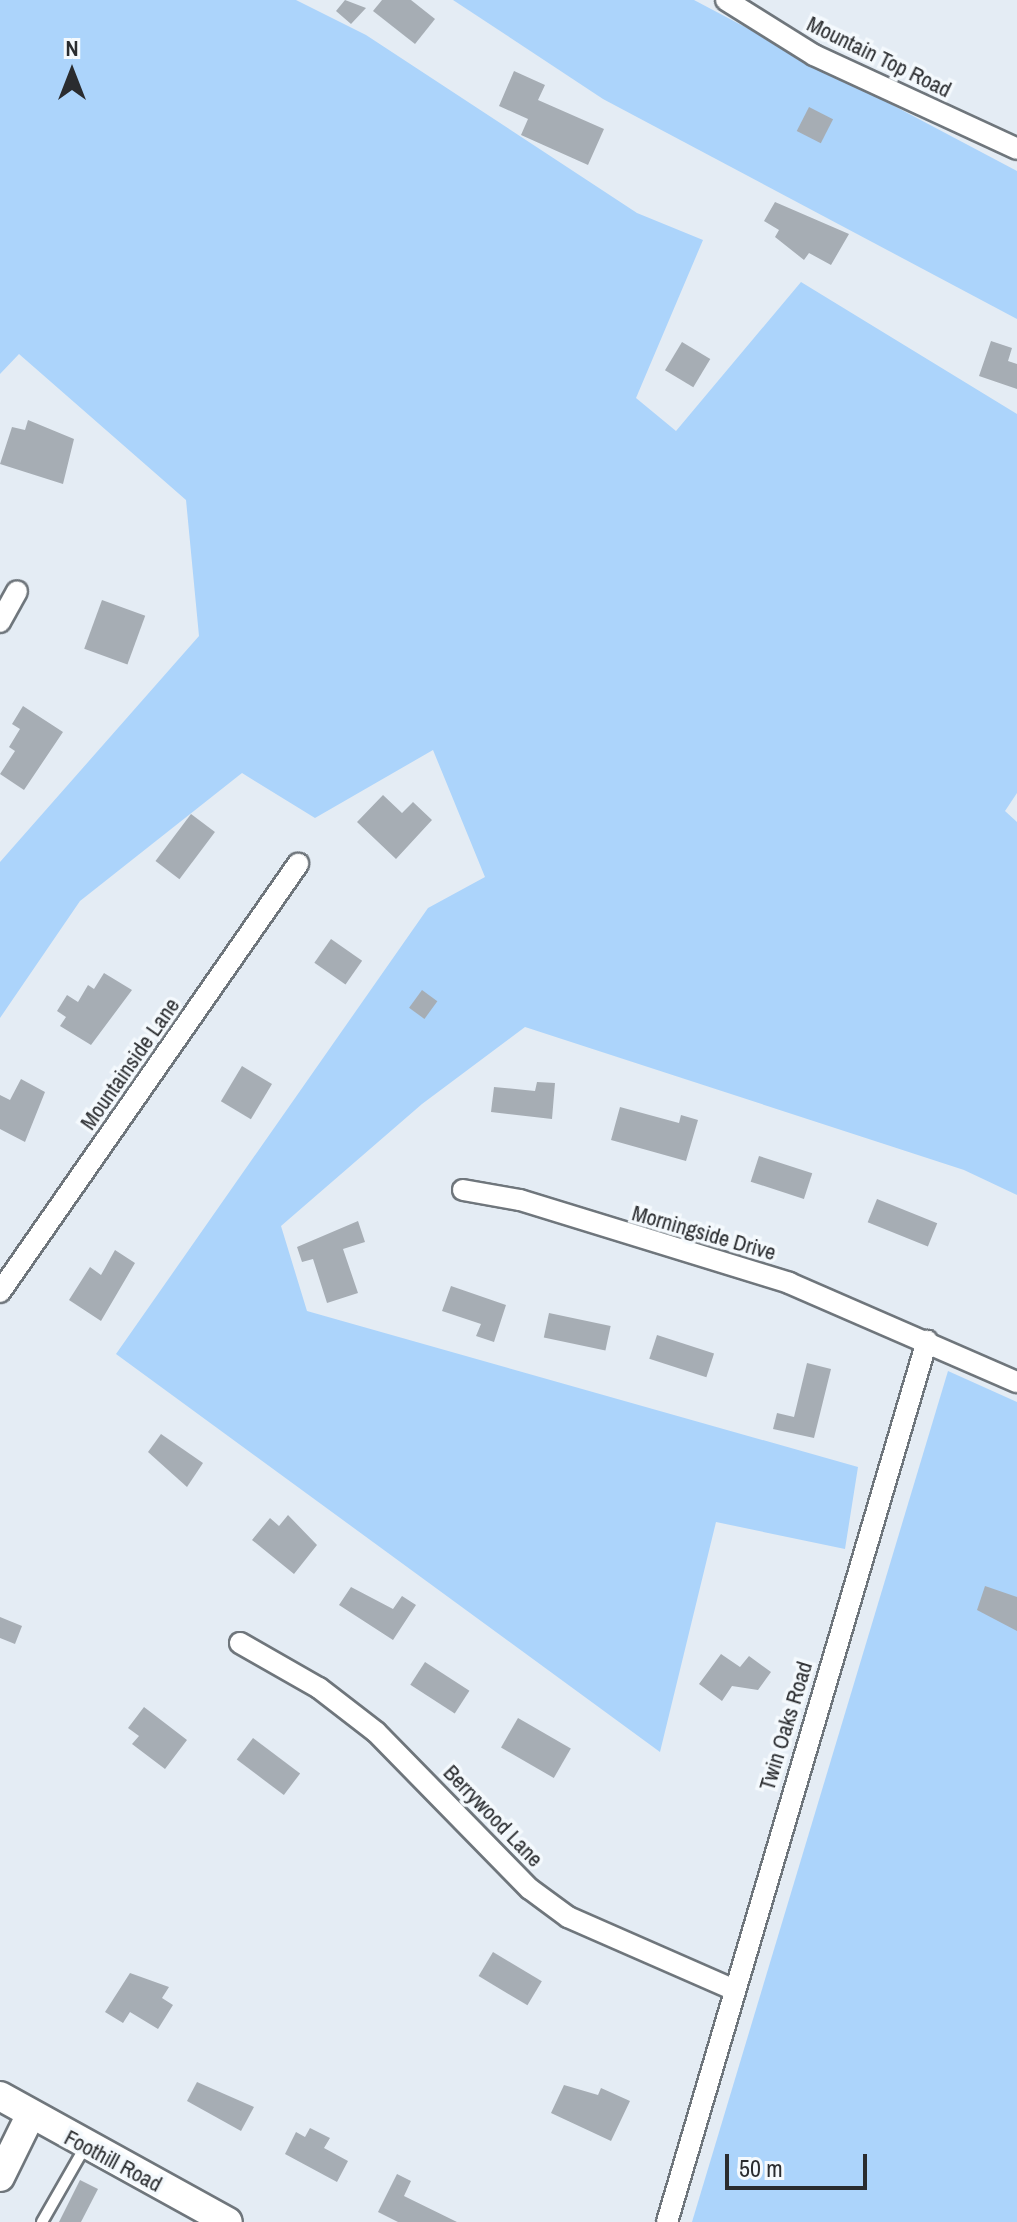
<!DOCTYPE html>
<style>
body{margin:0}
#map{position:relative;width:1017px;height:2222px;overflow:hidden;background:#e4ecf4;font-family:"Archivo Narrow",sans-serif}
div>[style]{position:absolute}
.green>*{inset:0;background:#acd4fb}
.building>*{inset:0;background:#a6adb4;transform-origin:0 0}
.roads{filter:drop-shadow(2px 0 #6f767c) drop-shadow(-2px 0 #6f767c) drop-shadow(0 2px #6f767c) drop-shadow(0 -2px #6f767c)}
.lane>*{height:10px;margin:-5px;padding:0 5px;transform-origin:5px;border-radius:5px;background:#fff}
.street>*{height:20px;margin:-10px;padding:0 10px;transform-origin:10px;border-radius:10px;background:#fff}
.secondary>*{height:28px;margin:-14px;padding:0 14px;transform-origin:14px;border-radius:14px;background:#fff}
span{translate:-50% -50%;white-space:nowrap;text-align:center;line-height:1.15;-webkit-text-stroke:7px #f4f9fd;paint-order:stroke}
.street-label{font-size:22px;color:#2a2c2f}
.north{position:absolute;left:32px;top:32px;width:80px;height:80px;-webkit-text-stroke:6px #f4f9fd;paint-order:stroke;rotate:0deg;font-size:22px;font-weight:700;line-height:32px;text-align:center;color:#2a2c2f}
.north::after{content:'';display:block;margin:auto;width:28px;height:36px;background:#2a2c2f;clip-path:polygon(50% 0,100% 100%,50% 72%,0 100%)}
.scale{position:absolute;left:725px;top:2154px;width:142px;height:36px;box-sizing:border-box;border:4px solid #2a2c2f;border-top:0;padding-left:10px;font-size:24px;line-height:28px;white-space:nowrap;color:#2a2c2f;-webkit-text-stroke:6px #f4f9fd;paint-order:stroke}
</style>
<div id="map">
<div class="green">
<i style="clip-path:polygon(0 0,296px 0,366px 35px,637px 213px,703px 240px,636px 398px,676px 431px,801px 282px,1017px 414px,1017px 793px,1005px 811px,1017px 822px,1017px 1195px,964px 1170px,525px 1027px,422px 1104px,281px 1226px,307px 1311px,858px 1467px,845px 1549px,716px 1522px,660px 1752px,116px 1354px,428px 908px,485px 877px,433px 750px,315px 818px,242px 773px,80px 901px,0 1018px,0 862px,199px 636px,186px 500px,19px 354px,0 374px)"></i>
<i style="clip-path:polygon(453px 0,694px 0,1017px 171px,1017px 319px,603px 99px)"></i>
<i style="clip-path:polygon(948px 1371px,1017px 1402px,1017px 2222px,692px 2222px)"></i>
</div>
<div class="building">
<i style="clip-path:polygon(345px 0,366px 8px,351px 24px,336px 11px)"></i>
<i style="clip-path:polygon(382px 0,411px 0,435px 19px,415px 44px,373px 11px)"></i>
<i style="clip-path:polygon(514px 71px,545px 85px,538px 100px,604px 129px,588px 165px,521px 135px,528px 119px,499px 106px)"></i>
<i style="left:809px;top:107px;width:27px;height:27px;rotate:27deg"></i>
<i style="clip-path:polygon(775px 202px,849px 234px,831px 265px,809px 253px,804px 260px,775px 237px,779px 230px,764px 221px)"></i>
<i style="clip-path:polygon(991px 341px,1012px 348px,1008px 361px,1017px 364px,1017px 389px,979px 376px)"></i>
<i style="left:682px;top:342px;width:33px;height:33px;rotate:31deg"></i>
<i style="clip-path:polygon(28px 420px,74px 439px,63px 484px,0 464px,12px 427px,25px 430px)"></i>
<i style="left:102px;top:600px;width:46px;height:52px;rotate:20deg"></i>
<i style="clip-path:polygon(23px 706px,63px 732px,24px 790px,0 774px,15px 751px,9px 747px,20px 729px,12px 724px)"></i>
<i style="clip-path:polygon(383px 795px,402px 813px,413px 802px,432px 820px,396px 859px,357px 822px)"></i>
<i style="left:191px;top:814px;width:30px;height:59px;rotate:37deg"></i>
<i style="left:331px;top:939px;width:38px;height:29px;rotate:35deg"></i>
<i style="clip-path:polygon(104px 973px,132px 990px,91px 1045px,60px 1026px,66px 1017px,57px 1011px,67px 995px,78px 1002px,88px 985px,94px 989px)"></i>
<i style="left:422px;top:990px;width:19px;height:22px;rotate:36deg"></i>
<i style="left:242px;top:1066px;width:35px;height:41px;rotate:31deg"></i>
<i style="clip-path:polygon(21px 1079px,45px 1092px,25px 1142px,0 1129px,0 1095px,10px 1100px)"></i>
<i style="clip-path:polygon(537px 1082px,555px 1083px,552px 1119px,491px 1112px,494px 1087px,535px 1091px)"></i>
<i style="clip-path:polygon(620px 1107px,679px 1123px,681px 1115px,698px 1120px,686px 1161px,611px 1140px)"></i>
<i style="left:759px;top:1156px;width:56px;height:27px;rotate:18deg"></i>
<i style="left:877px;top:1199px;width:65px;height:25px;rotate:22deg"></i>
<i style="clip-path:polygon(358px 1221px,365px 1242px,343px 1249px,358px 1293px,327px 1303px,313px 1259px,302px 1262px,297px 1247px)"></i>
<i style="clip-path:polygon(115px 1250px,135px 1263px,101px 1321px,69px 1300px,90px 1267px,101px 1275px)"></i>
<i style="clip-path:polygon(451px 1286px,506px 1305px,494px 1342px,476px 1336px,481px 1324px,442px 1311px)"></i>
<i style="left:549px;top:1313px;width:63px;height:25px;rotate:12deg"></i>
<i style="left:657px;top:1335px;width:60px;height:25px;rotate:18deg"></i>
<i style="clip-path:polygon(807px 1363px,831px 1369px,814px 1438px,773px 1429px,777px 1413px,794px 1417px)"></i>
<i style="clip-path:polygon(161px 1434px,203px 1463px,187px 1487px,148px 1452px)"></i>
<i style="clip-path:polygon(288px 1515px,317px 1545px,294px 1574px,252px 1540px,270px 1518px,279px 1526px)"></i>
<i style="clip-path:polygon(985px 1586px,1017px 1597px,1017px 1631px,977px 1610px)"></i>
<i style="clip-path:polygon(351px 1587px,393px 1609px,402px 1596px,416px 1605px,393px 1640px,339px 1605px)"></i>
<i style="clip-path:polygon(0 1617px,22px 1626px,15px 1644px,0 1638px)"></i>
<i style="clip-path:polygon(721px 1654px,740px 1667px,749px 1656px,771px 1672px,758px 1690px,732px 1686px,722px 1701px,699px 1684px)"></i>
<i style="left:425px;top:1662px;width:53px;height:27px;rotate:33deg"></i>
<i style="clip-path:polygon(144px 1707px,187px 1740px,165px 1769px,132px 1744px,139px 1736px,128px 1728px)"></i>
<i style="left:518px;top:1718px;width:61px;height:34px;rotate:30deg"></i>
<i style="left:253px;top:1738px;width:59px;height:27px;rotate:37deg"></i>
<i style="left:493px;top:1952px;width:57px;height:28px;rotate:31deg"></i>
<i style="clip-path:polygon(130px 1973px,169px 1987px,162px 1998px,173px 2005px,158px 2029px,130px 2012px,123px 2023px,105px 2012px)"></i>
<i style="clip-path:polygon(197px 2082px,254px 2107px,241px 2131px,187px 2101px)"></i>
<i style="clip-path:polygon(564px 2085px,598px 2095px,601px 2088px,630px 2101px,611px 2141px,551px 2113px)"></i>
<i style="clip-path:polygon(310px 2128px,330px 2138px,324px 2148px,348px 2161px,337px 2182px,285px 2154px,296px 2132px,305px 2137px)"></i>
<i style="clip-path:polygon(397px 2174px,411px 2181px,404px 2196px,457px 2222px,398px 2222px,378px 2212px)"></i>
<i style="clip-path:polygon(80px 2180px,98px 2189px,81px 2222px,59px 2222px)"></i>
</div>
<div class="roads">
<div class="lane">
<i style="left:42px;top:2222px;width:86px;rotate:-60.2deg"></i>
</div>
<div class="street">
<i style="left:726px;top:0;width:104px;rotate:32deg"></i>
<i style="left:814px;top:55px;width:224px;rotate:24.8deg"></i>
<i style="left:0;top:622px;width:35px;rotate:-61deg"></i>
<i style="left:463px;top:1190px;width:58px;rotate:10deg"></i>
<i style="left:520px;top:1200px;width:282px;rotate:17.1deg"></i>
<i style="left:789px;top:1283px;width:249px;rotate:23.5deg"></i>
<i style="left:0;top:1292px;width:522px;rotate:-55.15deg"></i>
<i style="left:240px;top:1643px;width:91px;rotate:29.7deg"></i>
<i style="left:319px;top:1688px;width:72px;rotate:37.7deg"></i>
<i style="left:376px;top:1732px;width:220px;rotate:45.6deg"></i>
<i style="left:530px;top:1889px;width:47px;rotate:36.4deg"></i>
<i style="left:568px;top:1917px;width:179px;rotate:23.7deg"></i>
<i style="left:667px;top:2222px;width:919px;rotate:-73.56deg"></i>
</div>
<div class="secondary">
<i style="left:0;top:2096px;width:260px;rotate:28.9deg"></i>
<i style="left:0;top:2177px;width:68px;rotate:-63.8deg"></i>
</div>
</div>
<div class="street-label">
<span style="left:879px;top:57px;rotate:26deg">Mountain Top Road</span>
<span style="left:130px;top:1064px;rotate:-55deg">Mountainside Lane</span>
<span style="left:704px;top:1233px;rotate:16deg">Morningside Drive</span>
<span style="left:786px;top:1726px;rotate:-73deg">Twin Oaks Road</span>
<span style="left:493px;top:1816px;rotate:46deg">Berrywood Lane</span>
<span style="left:113px;top:2161px;rotate:28deg">Foothill Road</span>
</div>
<div class="north">N</div>
<div class="scale">50 m</div>
</div>
